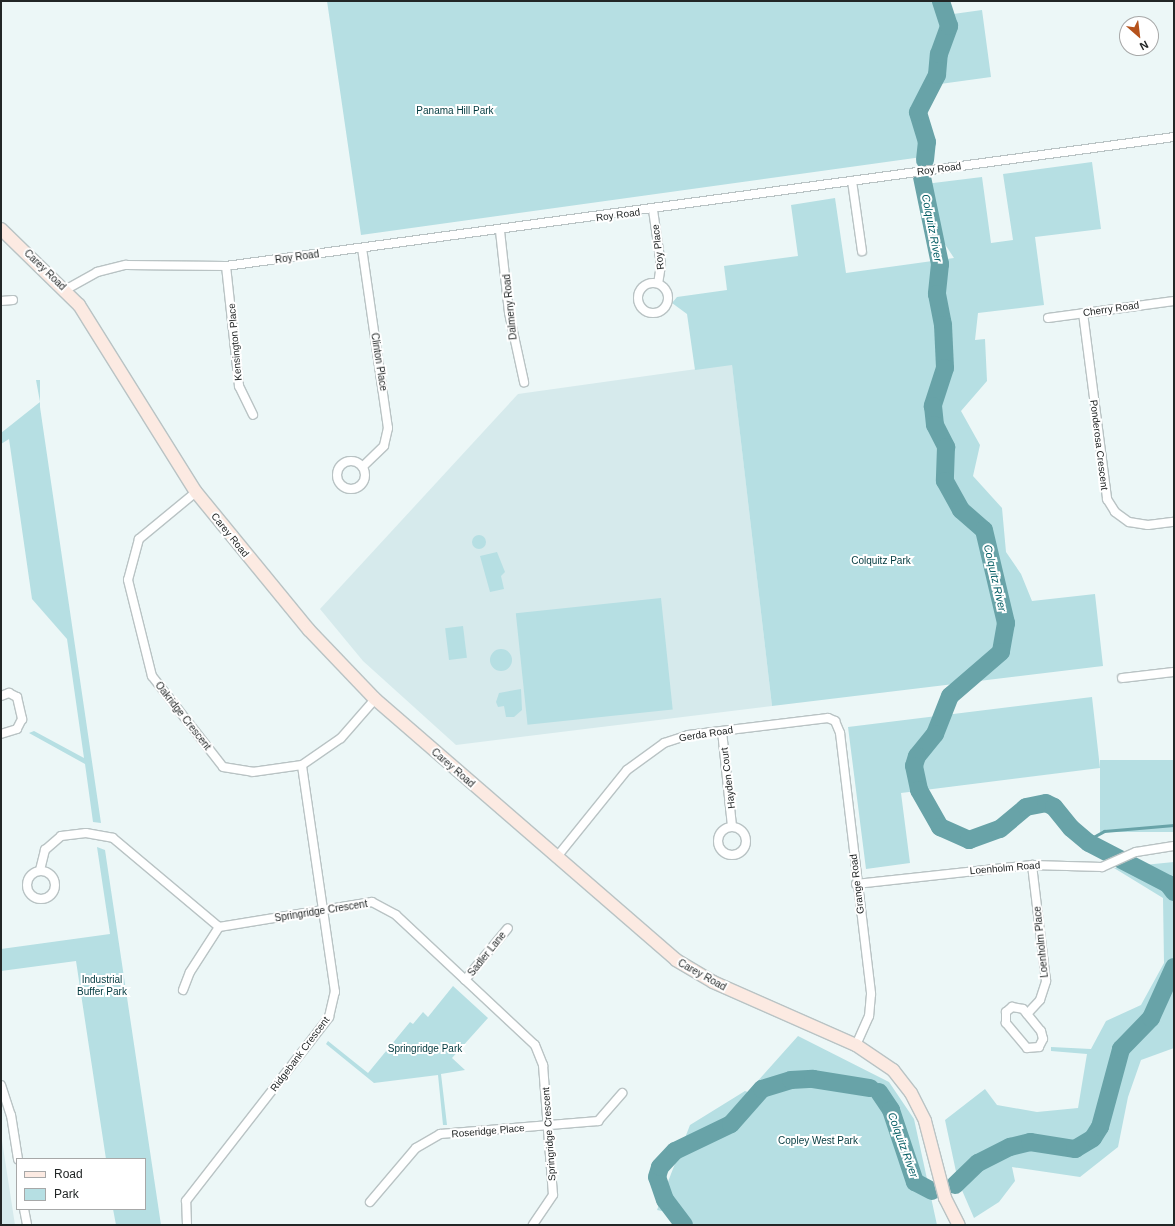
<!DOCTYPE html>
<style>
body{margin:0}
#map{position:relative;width:1175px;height:1226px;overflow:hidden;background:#ecf7f7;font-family:Helvetica,sans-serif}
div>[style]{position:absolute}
.built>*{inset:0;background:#d6eaec}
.green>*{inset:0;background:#b6dfe3;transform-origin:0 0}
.round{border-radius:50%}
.stream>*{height:3px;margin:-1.5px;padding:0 1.5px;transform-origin:1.5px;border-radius:1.5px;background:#68a3a8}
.river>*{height:18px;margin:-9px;padding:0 9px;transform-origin:9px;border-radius:9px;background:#68a3a8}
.roads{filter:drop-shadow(1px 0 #b9c3c4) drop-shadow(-1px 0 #b9c3c4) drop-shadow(0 1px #b9c3c4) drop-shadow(0 -1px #b9c3c4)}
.street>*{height:8px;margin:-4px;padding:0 4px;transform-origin:4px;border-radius:4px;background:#fff}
.street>.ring{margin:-4px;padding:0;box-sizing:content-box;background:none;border:8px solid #fff;border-radius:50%}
.secondary>*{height:12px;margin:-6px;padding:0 6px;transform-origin:6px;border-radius:6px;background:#fceae2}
span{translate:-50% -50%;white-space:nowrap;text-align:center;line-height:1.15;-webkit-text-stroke:4px #fff;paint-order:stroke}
.park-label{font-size:10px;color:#00393e}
.street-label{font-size:10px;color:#222626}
.water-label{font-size:11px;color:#096067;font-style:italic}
.frame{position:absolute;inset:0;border:2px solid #222626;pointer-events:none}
.legend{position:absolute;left:16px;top:1158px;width:130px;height:52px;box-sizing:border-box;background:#fff;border:1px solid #a7a8a8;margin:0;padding:5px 7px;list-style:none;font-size:12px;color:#222626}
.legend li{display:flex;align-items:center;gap:8px;height:20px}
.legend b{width:20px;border:1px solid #a7a8a8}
.north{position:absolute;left:1119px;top:16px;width:40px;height:40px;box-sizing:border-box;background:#fff;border:1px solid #a7a8a8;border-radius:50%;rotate:152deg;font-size:11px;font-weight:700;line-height:16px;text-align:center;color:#222626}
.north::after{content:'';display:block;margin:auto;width:14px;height:18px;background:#b5521b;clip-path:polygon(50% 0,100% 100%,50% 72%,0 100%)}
</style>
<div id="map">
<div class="built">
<i style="clip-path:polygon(732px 364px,772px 706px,456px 745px,363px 661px,320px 609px,518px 394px)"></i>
<i style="clip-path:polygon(1px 1134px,15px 1225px,1px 1225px)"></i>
</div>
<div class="green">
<i style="clip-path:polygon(327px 1px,941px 1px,946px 15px,982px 10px,991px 77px,940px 84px,922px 103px,921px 114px,930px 136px,922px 157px,361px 235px)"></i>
<i style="clip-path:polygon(1092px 162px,1101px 229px,1035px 237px,1044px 305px,978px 313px,975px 340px,985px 339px,987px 381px,961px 411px,980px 445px,973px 476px,1002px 508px,1006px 552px,1021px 574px,1032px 601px,1095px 594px,1103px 666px,772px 706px,732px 365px,695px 370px,687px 314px,672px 303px,677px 297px,727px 290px,724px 266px,798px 256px,791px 205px,835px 198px,846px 273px,954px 258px,919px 205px,917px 185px,982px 177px,991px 243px,1013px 240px,1003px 174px)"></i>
<i style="clip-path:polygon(36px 380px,40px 380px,40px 407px,101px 823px,93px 822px,85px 764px,29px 733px,34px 731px,84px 758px,67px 639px,32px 599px,9px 439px,1px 444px,1px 433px,40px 402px)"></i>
<i class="round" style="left:472px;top:535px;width:14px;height:14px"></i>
<i style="clip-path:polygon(497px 552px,505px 572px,501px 576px,504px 589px,490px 592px,480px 556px)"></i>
<i style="left:661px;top:598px;width:112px;height:146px;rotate:84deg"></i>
<i style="left:463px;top:626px;width:32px;height:18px;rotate:83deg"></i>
<i class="round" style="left:490px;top:649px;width:22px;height:22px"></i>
<i style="clip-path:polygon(521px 689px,522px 710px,514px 717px,506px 717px,504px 706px,498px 707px,496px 702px,499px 693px)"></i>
<i style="clip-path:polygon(1092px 697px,1100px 768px,901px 793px,910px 863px,866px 869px,848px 727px)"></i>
<i style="left:1174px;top:760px;width:72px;height:74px;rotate:90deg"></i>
<i style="clip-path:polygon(97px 847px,105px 850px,161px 1225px,116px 1225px,113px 1209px,145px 1209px,145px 1159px,106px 1159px,76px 961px,1px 971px,1px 949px,110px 934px)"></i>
<i style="clip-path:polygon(1174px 862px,1174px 1048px,1141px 1060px,1128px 1097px,1118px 1147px,1080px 1177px,1012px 1167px,1015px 1181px,999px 1202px,974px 1218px,958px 1181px,945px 1120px,985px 1089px,997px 1105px,1037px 1112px,1078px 1108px,1087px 1054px,1051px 1051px,1051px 1047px,1091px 1049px,1106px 1021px,1141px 1005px,1164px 963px,1163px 898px,1114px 868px)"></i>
<i style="clip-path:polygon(453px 986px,488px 1018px,452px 1058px,465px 1070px,441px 1074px,447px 1125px,443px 1125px,438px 1075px,374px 1083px,326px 1044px,328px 1041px,368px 1073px,410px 1022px,413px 1024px,423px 1012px,428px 1017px)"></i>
<i style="clip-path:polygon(798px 1036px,889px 1082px,914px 1119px,937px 1225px,679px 1225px,672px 1213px,657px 1210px,690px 1125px,745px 1091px,748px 1092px)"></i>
</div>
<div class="stream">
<i style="left:1086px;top:841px;width:21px;rotate:-29deg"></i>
<i style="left:1104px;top:831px;width:70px;rotate:-4.9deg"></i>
</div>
<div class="river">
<i style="left:925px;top:160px;width:18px;rotate:-84deg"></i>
<i style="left:927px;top:142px;width:31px;rotate:-107deg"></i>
<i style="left:918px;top:112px;width:42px;rotate:-62.8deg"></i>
<i style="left:937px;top:75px;width:21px;rotate:-85deg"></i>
<i style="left:939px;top:54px;width:30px;rotate:-70deg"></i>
<i style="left:949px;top:26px;width:26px;rotate:-108deg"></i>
<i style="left:922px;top:177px;width:89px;rotate:78.3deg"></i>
<i style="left:940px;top:264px;width:30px;rotate:96deg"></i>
<i style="left:937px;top:294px;width:32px;rotate:79deg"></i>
<i style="left:943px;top:325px;width:43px;rotate:87.3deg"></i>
<i style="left:945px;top:368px;width:40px;rotate:108deg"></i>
<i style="left:933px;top:406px;width:19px;rotate:84deg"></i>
<i style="left:935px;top:425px;width:25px;rotate:63deg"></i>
<i style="left:946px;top:447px;width:34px;rotate:92deg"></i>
<i style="left:945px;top:481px;width:33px;rotate:61deg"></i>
<i style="left:961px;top:510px;width:30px;rotate:41deg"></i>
<i style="left:984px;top:530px;width:96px;rotate:76.7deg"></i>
<i style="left:1006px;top:623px;width:29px;rotate:100deg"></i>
<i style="left:1001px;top:652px;width:67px;rotate:139.2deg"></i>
<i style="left:950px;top:696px;width:41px;rotate:111.5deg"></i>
<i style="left:935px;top:734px;width:28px;rotate:129deg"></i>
<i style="left:917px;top:756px;width:10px;rotate:107deg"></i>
<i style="left:914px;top:766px;width:25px;rotate:78deg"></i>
<i style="left:919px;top:790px;width:43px;rotate:60.4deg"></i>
<i style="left:940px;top:827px;width:32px;rotate:24deg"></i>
<i style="left:969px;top:840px;width:33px;rotate:-20deg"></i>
<i style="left:1000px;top:829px;width:34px;rotate:-40deg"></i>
<i style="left:1026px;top:807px;width:20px;rotate:-11deg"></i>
<i style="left:1046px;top:803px;width:9px;rotate:27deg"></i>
<i style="left:1054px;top:807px;width:27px;rotate:51deg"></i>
<i style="left:1071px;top:828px;width:23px;rotate:40deg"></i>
<i style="left:1089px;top:843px;width:89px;rotate:27.4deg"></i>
<i style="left:1168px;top:884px;width:10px;rotate:53deg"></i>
<i style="left:879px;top:1092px;width:22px;rotate:56deg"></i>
<i style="left:891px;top:1110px;width:76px;rotate:71.6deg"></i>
<i style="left:915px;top:1182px;width:19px;rotate:28deg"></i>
<i style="left:955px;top:1185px;width:32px;rotate:-44deg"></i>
<i style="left:978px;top:1163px;width:36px;rotate:-27deg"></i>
<i style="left:1010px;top:1147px;width:21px;rotate:-14deg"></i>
<i style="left:1030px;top:1142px;width:46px;rotate:8.8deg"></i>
<i style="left:1075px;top:1149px;width:21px;rotate:-31deg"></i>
<i style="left:1093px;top:1138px;width:13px;rotate:-58deg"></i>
<i style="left:1100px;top:1127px;width:81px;rotate:-74.9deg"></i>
<i style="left:1121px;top:1049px;width:43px;rotate:-45.9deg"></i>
<i style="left:1151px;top:1018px;width:56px;rotate:-65.7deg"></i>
<i style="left:684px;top:1225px;width:31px;rotate:-127deg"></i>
<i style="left:665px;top:1200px;width:24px;rotate:-109deg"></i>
<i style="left:657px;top:1177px;width:10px;rotate:-73deg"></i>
<i style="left:660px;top:1167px;width:22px;rotate:-47deg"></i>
<i style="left:675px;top:1151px;width:62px;rotate:-25.7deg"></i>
<i style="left:731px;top:1124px;width:47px;rotate:-48.5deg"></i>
<i style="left:762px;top:1089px;width:30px;rotate:-17deg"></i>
<i style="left:791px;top:1080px;width:22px;rotate:-3deg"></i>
<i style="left:813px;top:1079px;width:58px;rotate:9deg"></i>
</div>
<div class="roads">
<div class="street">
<i style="left:852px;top:181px;width:71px;rotate:81.9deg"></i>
<i style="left:653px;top:210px;width:56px;rotate:81.7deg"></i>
<i style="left:661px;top:265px;width:18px;rotate:99deg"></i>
<i style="left:500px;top:231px;width:82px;rotate:83.7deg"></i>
<i style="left:509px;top:313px;width:71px;rotate:77.7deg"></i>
<i style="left:362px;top:248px;width:182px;rotate:81.8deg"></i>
<i style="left:388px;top:428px;width:18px;rotate:103deg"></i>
<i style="left:384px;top:446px;width:30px;rotate:136deg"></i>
<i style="left:226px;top:266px;width:121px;rotate:83.8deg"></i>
<i style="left:239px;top:386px;width:32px;rotate:64deg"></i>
<i class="ring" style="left:638px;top:283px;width:22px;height:22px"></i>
<i style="left:65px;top:290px;width:37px;rotate:-29deg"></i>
<i style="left:97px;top:272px;width:30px;rotate:-14deg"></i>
<i style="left:126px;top:265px;width:100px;rotate:0.6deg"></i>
<i style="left:226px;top:266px;width:957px;rotate:-7.75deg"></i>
<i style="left:1px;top:301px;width:12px;rotate:-5deg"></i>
<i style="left:1083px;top:313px;width:188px;rotate:82.6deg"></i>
<i style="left:1107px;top:499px;width:15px;rotate:58deg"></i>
<i style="left:1115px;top:512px;width:17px;rotate:36deg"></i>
<i style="left:1129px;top:522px;width:19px;rotate:9deg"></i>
<i style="left:1148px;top:525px;width:26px;rotate:-7deg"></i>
<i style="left:1048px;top:318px;width:127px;rotate:-7.7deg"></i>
<i class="ring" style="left:337px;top:461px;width:20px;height:20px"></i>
<i style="left:196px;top:492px;width:74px;rotate:140.5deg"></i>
<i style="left:139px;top:539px;width:42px;rotate:105deg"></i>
<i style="left:128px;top:580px;width:99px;rotate:76deg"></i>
<i style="left:152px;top:676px;width:115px;rotate:52deg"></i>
<i style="left:223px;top:767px;width:30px;rotate:9deg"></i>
<i style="left:253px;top:772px;width:49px;rotate:-8.1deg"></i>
<i style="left:1122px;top:678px;width:52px;rotate:-6.6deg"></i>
<i style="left:1px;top:696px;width:9px;rotate:-21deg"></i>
<i style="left:9px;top:693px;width:9px;rotate:27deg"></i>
<i style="left:17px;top:697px;width:23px;rotate:77deg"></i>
<i style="left:22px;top:719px;width:11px;rotate:117deg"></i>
<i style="left:17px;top:729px;width:17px;rotate:163deg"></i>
<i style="left:722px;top:731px;width:96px;rotate:84deg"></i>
<i class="ring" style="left:718px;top:827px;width:20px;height:20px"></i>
<i style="left:556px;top:858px;width:113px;rotate:-51.1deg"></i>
<i style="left:627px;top:770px;width:46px;rotate:-36.1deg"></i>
<i style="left:664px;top:743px;width:25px;rotate:-18deg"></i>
<i style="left:688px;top:735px;width:141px;rotate:-6.9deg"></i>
<i style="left:828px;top:718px;width:8px;rotate:23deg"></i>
<i style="left:835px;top:721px;width:13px;rotate:67deg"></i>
<i style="left:840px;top:733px;width:263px;rotate:83.2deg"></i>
<i style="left:871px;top:994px;width:22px;rotate:95deg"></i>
<i style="left:869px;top:1016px;width:32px;rotate:114deg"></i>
<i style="left:40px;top:870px;width:21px;rotate:-76deg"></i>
<i style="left:45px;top:850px;width:21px;rotate:-41deg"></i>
<i style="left:61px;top:836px;width:25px;rotate:-7deg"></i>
<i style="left:86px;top:833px;width:27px;rotate:10deg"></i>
<i style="left:113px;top:838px;width:138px;rotate:40deg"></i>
<i class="ring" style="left:27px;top:871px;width:20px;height:20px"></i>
<i style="left:856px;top:884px;width:177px;rotate:-6.2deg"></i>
<i style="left:1032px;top:865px;width:70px;rotate:1.6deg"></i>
<i style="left:1102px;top:867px;width:37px;rotate:-24deg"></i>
<i style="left:1136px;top:852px;width:38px;rotate:-9deg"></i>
<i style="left:219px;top:927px;width:155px;rotate:-9.3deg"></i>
<i style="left:372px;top:902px;width:27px;rotate:28deg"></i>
<i style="left:396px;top:915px;width:190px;rotate:43.1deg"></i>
<i style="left:535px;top:1045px;width:22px;rotate:68deg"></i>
<i style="left:543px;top:1065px;width:130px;rotate:85.6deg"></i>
<i style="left:553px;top:1195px;width:36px;rotate:124deg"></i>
<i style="left:465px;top:980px;width:67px;rotate:-50.4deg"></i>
<i style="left:183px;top:990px;width:19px;rotate:-69deg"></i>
<i style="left:190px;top:972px;width:54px;rotate:-57.2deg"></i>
<i style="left:1012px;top:1007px;width:11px;rotate:10deg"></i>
<i style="left:1023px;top:1009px;width:28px;rotate:51deg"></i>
<i style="left:1041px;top:1031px;width:8px;rotate:76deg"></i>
<i style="left:1043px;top:1039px;width:9px;rotate:117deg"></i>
<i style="left:1039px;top:1047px;width:12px;rotate:175deg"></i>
<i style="left:1027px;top:1048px;width:33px;rotate:-130deg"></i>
<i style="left:1006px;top:1023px;width:11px;rotate:-90deg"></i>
<i style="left:1006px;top:1012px;width:8px;rotate:-40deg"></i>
<i style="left:1027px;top:1014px;width:19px;rotate:-47deg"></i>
<i style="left:1040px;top:1000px;width:20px;rotate:-72deg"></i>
<i style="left:1046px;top:981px;width:117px;rotate:-96.9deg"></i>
<i style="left:1px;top:1085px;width:32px;rotate:72deg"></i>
<i style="left:11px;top:1115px;width:45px;rotate:81deg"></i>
<i style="left:370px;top:1202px;width:71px;rotate:-49.6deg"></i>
<i style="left:416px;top:1148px;width:28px;rotate:-30deg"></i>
<i style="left:440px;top:1134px;width:159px;rotate:-4.7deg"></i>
<i style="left:598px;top:1121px;width:37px;rotate:-49deg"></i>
<i style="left:24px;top:1209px;width:16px;rotate:79deg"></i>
<i style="left:187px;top:1225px;width:24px;rotate:-92deg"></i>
<i style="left:186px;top:1201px;width:233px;rotate:-52.1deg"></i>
<i style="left:329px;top:1017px;width:26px;rotate:-77deg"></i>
<i style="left:335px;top:992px;width:229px;rotate:-98.3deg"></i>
<i style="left:302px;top:765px;width:47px;rotate:-34.7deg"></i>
<i style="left:341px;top:738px;width:52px;rotate:-48.9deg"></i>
</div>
<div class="secondary">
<i style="left:1px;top:229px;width:109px;rotate:44.3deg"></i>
<i style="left:79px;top:305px;width:221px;rotate:58deg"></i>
<i style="left:196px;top:492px;width:178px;rotate:50.7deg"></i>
<i style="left:309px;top:630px;width:95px;rotate:46.3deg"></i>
<i style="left:375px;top:699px;width:398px;rotate:40.9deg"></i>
<i style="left:676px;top:960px;width:43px;rotate:30.7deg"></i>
<i style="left:713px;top:982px;width:156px;rotate:23.8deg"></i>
<i style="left:856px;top:1045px;width:45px;rotate:34deg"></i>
<i style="left:893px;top:1070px;width:29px;rotate:52deg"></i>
<i style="left:911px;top:1093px;width:31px;rotate:63deg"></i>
<i style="left:925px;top:1121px;width:80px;rotate:75.4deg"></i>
<i style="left:945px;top:1198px;width:30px;rotate:63deg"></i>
</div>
</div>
<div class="park-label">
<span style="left:455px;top:111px">Panama Hill Park</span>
<span style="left:881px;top:561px">Colquitz Park</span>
<span style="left:102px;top:985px">Industrial<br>Buffer Park</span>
<span style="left:425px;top:1049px">Springridge Park</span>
<span style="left:818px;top:1141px">Copley West Park</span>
</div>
<div class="street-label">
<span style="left:939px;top:169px;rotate:-8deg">Roy Road</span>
<span style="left:618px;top:215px;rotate:-8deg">Roy Road</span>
<span style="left:658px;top:247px;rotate:-97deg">Roy Place</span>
<span style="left:297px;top:257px;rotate:-8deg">Roy Road</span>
<span style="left:45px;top:270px;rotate:44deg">Carey Road</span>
<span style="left:510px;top:307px;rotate:-96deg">Dalmeny Road</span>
<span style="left:1111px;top:309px;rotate:-8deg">Cherry Road</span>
<span style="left:235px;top:342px;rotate:-95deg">Kensington Place</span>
<span style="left:379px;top:362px;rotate:81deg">Clinton Place</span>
<span style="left:1099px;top:445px;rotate:83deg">Ponderosa Crescent</span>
<span style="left:230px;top:535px;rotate:51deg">Carey Road</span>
<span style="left:183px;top:716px;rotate:52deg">Oakridge Crescent</span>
<span style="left:706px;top:734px;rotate:-9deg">Gerda Road</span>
<span style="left:453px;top:768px;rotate:41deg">Carey Road</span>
<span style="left:728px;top:778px;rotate:-97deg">Hayden Court</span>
<span style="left:1005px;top:868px;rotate:-5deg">Loenholm Road</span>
<span style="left:857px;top:884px;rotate:-97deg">Grange Road</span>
<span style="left:321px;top:911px;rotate:-9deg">Springridge Crescent</span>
<span style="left:1041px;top:942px;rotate:-96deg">Loenholm Place</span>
<span style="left:487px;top:954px;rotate:-51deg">Sadler Lane</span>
<span style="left:702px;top:975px;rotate:29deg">Carey Road</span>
<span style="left:300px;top:1054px;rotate:-53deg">Ridgebank Crescent</span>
<span style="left:488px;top:1131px;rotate:-5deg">Roseridge Place</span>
<span style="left:549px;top:1134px;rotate:-94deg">Springridge Crescent</span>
</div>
<div class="water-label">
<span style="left:932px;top:228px;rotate:79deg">Colquitz River</span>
<span style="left:995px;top:578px;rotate:77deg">Colquitz River</span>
<span style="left:903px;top:1145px;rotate:70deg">Colquitz River</span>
</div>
<div class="frame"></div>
<ul class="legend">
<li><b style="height:5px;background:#fceae2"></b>Road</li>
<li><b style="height:11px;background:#b6dfe3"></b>Park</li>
</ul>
<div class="north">N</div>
</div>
